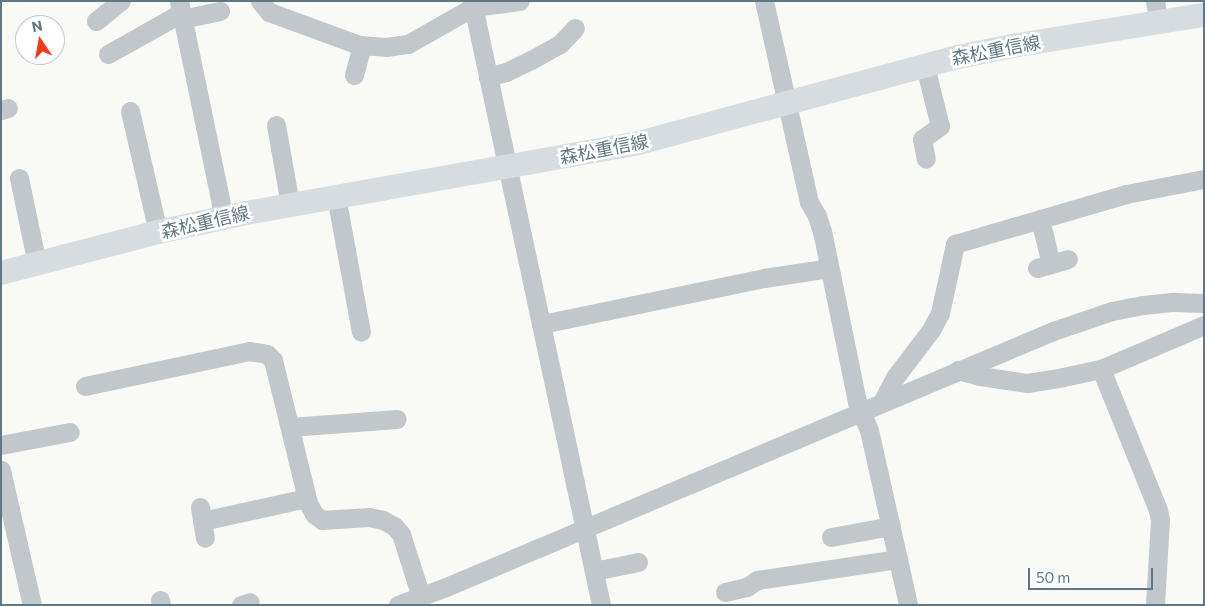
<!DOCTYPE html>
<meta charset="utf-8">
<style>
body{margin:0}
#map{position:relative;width:1205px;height:606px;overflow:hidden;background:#f9f9f6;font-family:Commissioner,"Noto Sans JP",sans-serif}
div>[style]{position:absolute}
.minor>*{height:19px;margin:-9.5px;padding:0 9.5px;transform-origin:9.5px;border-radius:9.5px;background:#c1c7ca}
.major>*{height:24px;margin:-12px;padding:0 12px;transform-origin:12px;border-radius:12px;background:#d6dcdf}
span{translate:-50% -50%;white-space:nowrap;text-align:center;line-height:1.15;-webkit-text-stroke:5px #fff;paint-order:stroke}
.street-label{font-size:18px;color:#617884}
.frame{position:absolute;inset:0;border:2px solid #617884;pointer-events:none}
.north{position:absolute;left:15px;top:15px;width:50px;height:50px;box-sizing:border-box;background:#fff;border:1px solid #c0c9ce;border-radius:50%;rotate:348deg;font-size:14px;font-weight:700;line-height:20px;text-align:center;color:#617884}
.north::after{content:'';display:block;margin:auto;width:18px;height:22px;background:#f33b1c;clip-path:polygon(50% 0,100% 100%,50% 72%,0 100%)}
.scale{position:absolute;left:1028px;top:568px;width:125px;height:22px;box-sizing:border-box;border:2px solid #617884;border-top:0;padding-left:6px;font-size:15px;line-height:18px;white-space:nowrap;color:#617884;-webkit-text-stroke:4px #fff;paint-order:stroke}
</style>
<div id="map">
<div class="minor">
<i style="left:179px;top:1px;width:222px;rotate:78.3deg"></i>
<i style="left:260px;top:1px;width:14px;rotate:51deg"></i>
<i style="left:269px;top:12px;width:96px;rotate:20.1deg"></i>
<i style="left:359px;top:45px;width:27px;rotate:4deg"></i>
<i style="left:386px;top:47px;width:22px;rotate:-8deg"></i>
<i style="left:408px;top:44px;width:75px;rotate:-29.6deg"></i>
<i style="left:473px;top:7px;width:47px;rotate:-7.3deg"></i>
<i style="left:472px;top:1px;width:618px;rotate:77.94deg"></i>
<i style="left:764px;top:1px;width:206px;rotate:77.4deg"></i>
<i style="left:809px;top:202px;width:16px;rotate:60deg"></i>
<i style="left:817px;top:216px;width:16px;rotate:72deg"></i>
<i style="left:822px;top:231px;width:175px;rotate:78.4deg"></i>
<i style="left:857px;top:402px;width:30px;rotate:67deg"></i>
<i style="left:869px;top:430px;width:179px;rotate:77.4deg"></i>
<i style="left:1155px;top:1px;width:22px;rotate:80deg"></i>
<i style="left:182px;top:19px;width:39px;rotate:-12deg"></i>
<i style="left:96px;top:21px;width:32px;rotate:-39deg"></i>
<i style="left:108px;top:54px;width:84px;rotate:-29.3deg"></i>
<i style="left:925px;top:66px;width:62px;rotate:76deg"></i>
<i style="left:940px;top:126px;width:22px;rotate:144deg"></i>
<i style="left:922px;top:139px;width:20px;rotate:79deg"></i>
<i style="left:354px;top:75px;width:31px;rotate:-75deg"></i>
<i style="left:488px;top:77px;width:19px;rotate:-16deg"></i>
<i style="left:506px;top:72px;width:28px;rotate:-26deg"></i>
<i style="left:531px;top:60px;width:33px;rotate:-29deg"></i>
<i style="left:560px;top:44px;width:22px;rotate:-47deg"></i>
<i style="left:1px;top:110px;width:7px;rotate:-16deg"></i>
<i style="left:130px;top:111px;width:124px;rotate:77deg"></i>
<i style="left:276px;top:125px;width:80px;rotate:80deg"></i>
<i style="left:19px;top:178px;width:88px;rotate:78.2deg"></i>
<i style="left:336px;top:196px;width:138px;rotate:79.6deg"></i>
<i style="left:1040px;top:219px;width:46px;rotate:76.3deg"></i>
<i style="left:1037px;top:268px;width:32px;rotate:-16deg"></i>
<i style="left:542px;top:324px;width:227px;rotate:-11.7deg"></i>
<i style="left:764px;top:278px;width:66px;rotate:-8.7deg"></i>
<i style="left:1101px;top:369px;width:152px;rotate:68deg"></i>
<i style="left:1158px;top:510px;width:10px;rotate:79deg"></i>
<i style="left:1160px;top:520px;width:85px;rotate:93.4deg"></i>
<i style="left:958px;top:370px;width:23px;rotate:15deg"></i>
<i style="left:980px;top:376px;width:48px;rotate:8.5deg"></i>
<i style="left:1027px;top:383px;width:36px;rotate:-9deg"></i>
<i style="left:1063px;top:377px;width:39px;rotate:-12deg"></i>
<i style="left:1101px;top:369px;width:112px;rotate:-23.1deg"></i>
<i style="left:85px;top:386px;width:168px;rotate:-12deg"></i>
<i style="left:249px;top:351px;width:18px;rotate:9deg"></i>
<i style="left:267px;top:354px;width:8px;rotate:45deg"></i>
<i style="left:273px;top:360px;width:147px;rotate:76.2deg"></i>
<i style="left:308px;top:503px;width:13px;rotate:61deg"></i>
<i style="left:314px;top:514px;width:10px;rotate:37deg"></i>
<i style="left:322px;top:520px;width:47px;rotate:-3.7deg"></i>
<i style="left:369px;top:517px;width:14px;rotate:12deg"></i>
<i style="left:383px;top:520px;width:13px;rotate:29deg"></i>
<i style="left:394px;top:526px;width:11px;rotate:49deg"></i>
<i style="left:401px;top:534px;width:66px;rotate:72.4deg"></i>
<i style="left:882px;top:402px;width:30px;rotate:-62deg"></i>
<i style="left:896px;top:376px;width:58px;rotate:-52.7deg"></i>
<i style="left:931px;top:330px;width:19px;rotate:-62deg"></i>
<i style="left:940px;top:313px;width:71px;rotate:-77.7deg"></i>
<i style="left:955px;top:244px;width:178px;rotate:-16.3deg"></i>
<i style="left:1126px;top:194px;width:79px;rotate:-10.9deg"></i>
<i style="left:290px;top:427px;width:107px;rotate:-4.3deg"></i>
<i style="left:1px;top:445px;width:70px;rotate:-10.7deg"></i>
<i style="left:1px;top:470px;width:139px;rotate:77.1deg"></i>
<i style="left:200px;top:507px;width:31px;rotate:81deg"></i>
<i style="left:202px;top:521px;width:107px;rotate:-12.4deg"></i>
<i style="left:831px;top:537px;width:61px;rotate:-10.4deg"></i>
<i style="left:594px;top:571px;width:45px;rotate:-11.6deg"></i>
<i style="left:725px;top:592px;width:23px;rotate:-13deg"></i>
<i style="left:747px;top:587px;width:12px;rotate:-35deg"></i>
<i style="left:757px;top:580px;width:143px;rotate:-8.5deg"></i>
<i style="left:160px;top:600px;width:5px;rotate:79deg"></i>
<i style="left:241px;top:605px;width:9px;rotate:-18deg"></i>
<i style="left:398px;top:605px;width:51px;rotate:-20.6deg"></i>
<i style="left:446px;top:587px;width:659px;rotate:-22.87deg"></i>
<i style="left:1053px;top:331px;width:62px;rotate:-18.7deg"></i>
<i style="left:1112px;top:311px;width:32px;rotate:-11deg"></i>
<i style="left:1143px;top:305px;width:31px;rotate:-6deg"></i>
<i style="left:1174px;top:302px;width:30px;rotate:2deg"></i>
</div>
<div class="major">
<i style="left:1px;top:273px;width:162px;rotate:-14.6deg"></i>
<i style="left:158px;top:232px;width:90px;rotate:-12.2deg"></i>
<i style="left:246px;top:213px;width:395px;rotate:-10.1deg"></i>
<i style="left:635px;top:144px;width:335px;rotate:-15.1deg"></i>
<i style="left:958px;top:57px;width:61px;rotate:-11.3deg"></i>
<i style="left:1018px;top:45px;width:188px;rotate:-9.2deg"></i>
</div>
<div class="street-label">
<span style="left:996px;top:50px;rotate:-11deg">森松重信線</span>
<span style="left:604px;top:149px;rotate:-11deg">森松重信線</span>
<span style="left:205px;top:222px;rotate:-13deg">森松重信線</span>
</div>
<div class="frame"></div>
<div class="north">N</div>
<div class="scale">50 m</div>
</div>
